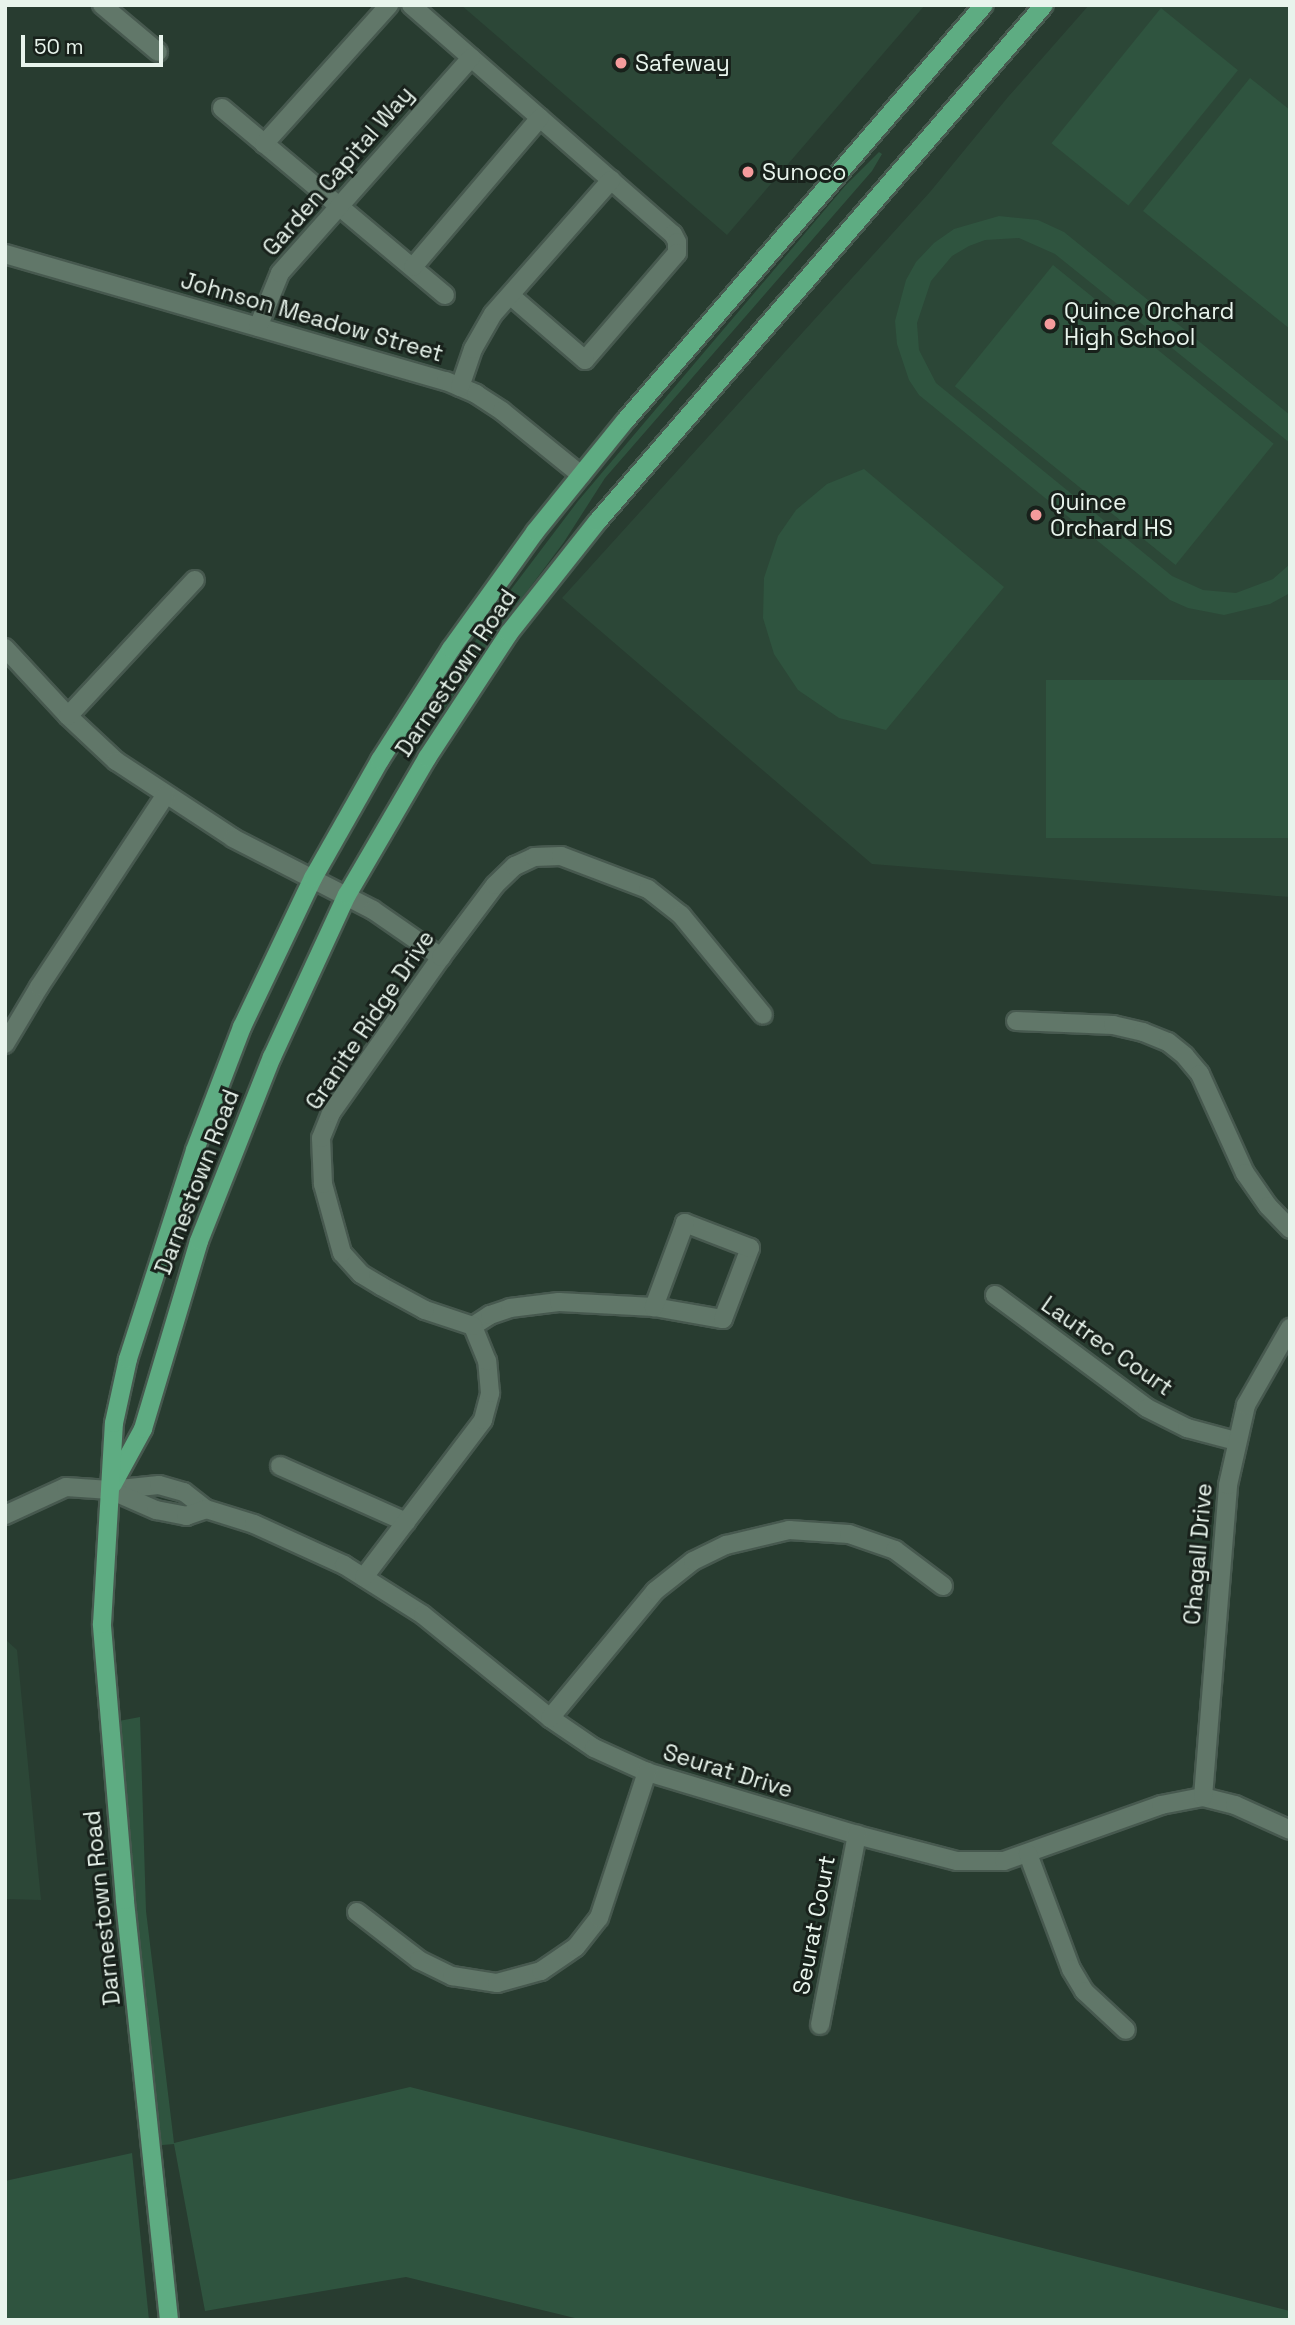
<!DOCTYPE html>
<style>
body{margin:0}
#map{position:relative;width:1295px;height:2325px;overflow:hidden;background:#283c30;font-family:"Space Grotesk",sans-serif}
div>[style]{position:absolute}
.built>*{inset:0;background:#2c4737}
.green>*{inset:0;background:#2f543f;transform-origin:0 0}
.roads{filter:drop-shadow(2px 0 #47594f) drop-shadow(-2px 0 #47594f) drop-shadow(0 2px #47594f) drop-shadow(0 -2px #47594f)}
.minor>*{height:18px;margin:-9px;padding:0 9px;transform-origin:9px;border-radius:9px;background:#617769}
.tertiary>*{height:18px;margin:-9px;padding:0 9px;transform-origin:9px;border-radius:9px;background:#617769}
.primary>*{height:18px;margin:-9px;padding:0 9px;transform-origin:9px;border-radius:9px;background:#5eac82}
.dots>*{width:19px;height:19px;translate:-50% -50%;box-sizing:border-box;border:4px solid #18211b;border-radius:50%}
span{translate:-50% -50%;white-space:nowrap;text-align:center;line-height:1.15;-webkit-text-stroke:6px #18211b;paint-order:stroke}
.poi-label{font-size:23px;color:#e8f4ec}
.left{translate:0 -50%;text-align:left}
.street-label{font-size:23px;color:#e8f4ec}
.frame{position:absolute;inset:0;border:7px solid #e8f4ec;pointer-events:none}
.scale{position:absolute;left:21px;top:35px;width:142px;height:32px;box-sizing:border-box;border:4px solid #e8f4ec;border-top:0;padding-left:9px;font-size:21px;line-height:24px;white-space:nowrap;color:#e8f4ec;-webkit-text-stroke:5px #18211b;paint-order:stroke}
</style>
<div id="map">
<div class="built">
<i style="clip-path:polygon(461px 5px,925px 5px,727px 235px)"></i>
<i style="clip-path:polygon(1089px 5px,1290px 5px,1290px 897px,872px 864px,562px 598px,930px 192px,1008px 97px)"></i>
<i style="clip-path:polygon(5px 1639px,17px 1650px,41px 1900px,5px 1899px)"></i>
</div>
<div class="green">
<i style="left:1161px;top:8px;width:99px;height:174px;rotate:39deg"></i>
<i style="clip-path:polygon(1250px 78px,1290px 110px,1290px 329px,1143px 211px)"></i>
<i style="clip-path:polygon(879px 152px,882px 154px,872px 171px,605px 478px,564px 542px,492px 638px,441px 714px,434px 710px,488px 620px,578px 501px,845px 186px)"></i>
<i style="clip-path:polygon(999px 216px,1038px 220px,1064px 232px,1290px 415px,1290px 443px,1055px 254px,1019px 238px,985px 240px,969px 246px,952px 256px,931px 281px,917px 323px,919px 350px,936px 383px,1172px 576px,1203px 590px,1236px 593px,1273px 579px,1290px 564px,1290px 593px,1270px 604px,1224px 615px,1188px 608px,1170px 600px,919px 395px,909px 380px,897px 344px,895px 321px,906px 280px,916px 262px,934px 243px,954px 229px)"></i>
<i style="left:1053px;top:265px;width:284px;height:156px;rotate:39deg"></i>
<i style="clip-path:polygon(864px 469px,1004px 587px,886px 730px,839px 718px,798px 690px,774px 654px,763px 618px,764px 578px,778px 536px,796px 510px,827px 484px)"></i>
<i style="left:1046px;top:680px;width:244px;height:158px"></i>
<i style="clip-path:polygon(140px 1717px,146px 1911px,174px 2143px,410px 2087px,1290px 2311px,1290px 2320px,583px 2320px,406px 2277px,205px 2311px,174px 2144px,151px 2146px,108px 1723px)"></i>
<i style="clip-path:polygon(132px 2153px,149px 2320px,5px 2320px,5px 2181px)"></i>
</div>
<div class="roads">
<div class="minor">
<i style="left:102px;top:5px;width:73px;rotate:40deg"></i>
<i style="left:411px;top:5px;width:348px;rotate:41.2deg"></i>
<i style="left:673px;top:234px;width:9px;rotate:63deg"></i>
<i style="left:677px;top:242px;width:11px;rotate:90deg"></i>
<i style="left:677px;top:253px;width:141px;rotate:130.7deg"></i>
<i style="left:585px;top:360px;width:99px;rotate:-139.1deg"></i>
<i style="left:222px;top:108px;width:291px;rotate:40deg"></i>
<i style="left:264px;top:144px;width:187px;rotate:-48deg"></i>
<i style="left:5px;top:254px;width:459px;rotate:16.1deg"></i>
<i style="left:446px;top:381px;width:33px;rotate:23deg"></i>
<i style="left:476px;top:394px;width:31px;rotate:33deg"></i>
<i style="left:502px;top:411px;width:102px;rotate:39deg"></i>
<i style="left:413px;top:267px;width:196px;rotate:-49.6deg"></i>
<i style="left:258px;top:327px;width:58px;rotate:-67.8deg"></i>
<i style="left:280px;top:273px;width:288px;rotate:-48.4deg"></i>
<i style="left:460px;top:387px;width:40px;rotate:-71.1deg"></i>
<i style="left:473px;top:349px;width:40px;rotate:-60.3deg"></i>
<i style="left:493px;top:314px;width:179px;rotate:-48.6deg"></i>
<i style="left:5px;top:648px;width:93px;rotate:47.2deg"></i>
<i style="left:68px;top:716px;width:66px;rotate:43.2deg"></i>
<i style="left:116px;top:761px;width:140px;rotate:33.3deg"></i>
<i style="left:233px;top:838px;width:157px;rotate:27.2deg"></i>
<i style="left:373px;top:910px;width:83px;rotate:34.7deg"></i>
<i style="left:68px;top:716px;width:186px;rotate:-47deg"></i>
<i style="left:1016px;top:1021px;width:97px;rotate:2.4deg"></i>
<i style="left:1113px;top:1025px;width:31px;rotate:13deg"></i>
<i style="left:1143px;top:1032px;width:27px;rotate:22deg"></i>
<i style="left:1168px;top:1042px;width:22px;rotate:39deg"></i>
<i style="left:1185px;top:1056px;width:23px;rotate:50deg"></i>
<i style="left:1200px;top:1074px;width:109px;rotate:65.6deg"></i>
<i style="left:1245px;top:1173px;width:40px;rotate:55.1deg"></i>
<i style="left:1268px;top:1206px;width:32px;rotate:46deg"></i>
<i style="left:5px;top:1044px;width:66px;rotate:-59.2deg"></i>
<i style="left:39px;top:987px;width:229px;rotate:-56.6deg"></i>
<i style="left:995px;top:1295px;width:189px;rotate:36.6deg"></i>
<i style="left:1147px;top:1408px;width:45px;rotate:26.6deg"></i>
<i style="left:1187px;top:1428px;width:51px;rotate:14.9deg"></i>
<i style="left:473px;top:1326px;width:20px;rotate:-33deg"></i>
<i style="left:490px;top:1315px;width:21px;rotate:-19deg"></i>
<i style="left:510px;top:1308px;width:49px;rotate:-7deg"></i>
<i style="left:559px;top:1302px;width:95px;rotate:3deg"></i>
<i style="left:654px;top:1307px;width:70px;rotate:9.9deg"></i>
<i style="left:723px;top:1319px;width:76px;rotate:-69.2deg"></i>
<i style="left:750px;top:1248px;width:70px;rotate:-159deg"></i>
<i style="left:685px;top:1223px;width:90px;rotate:110.3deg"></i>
<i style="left:280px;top:1466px;width:138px;rotate:24deg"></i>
<i style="left:110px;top:1490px;width:49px;rotate:-5.8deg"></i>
<i style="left:159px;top:1485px;width:26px;rotate:16deg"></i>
<i style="left:184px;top:1492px;width:28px;rotate:38deg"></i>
<i style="left:206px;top:1509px;width:50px;rotate:17.4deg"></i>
<i style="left:254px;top:1524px;width:99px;rotate:24.5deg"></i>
<i style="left:344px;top:1565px;width:93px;rotate:32.3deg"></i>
<i style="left:423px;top:1615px;width:164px;rotate:39deg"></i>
<i style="left:550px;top:1718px;width:53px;rotate:34.3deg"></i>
<i style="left:594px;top:1748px;width:58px;rotate:24.4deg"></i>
<i style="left:647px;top:1772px;width:219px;rotate:16.7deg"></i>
<i style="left:857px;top:1835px;width:103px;rotate:14.6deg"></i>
<i style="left:957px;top:1861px;width:47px"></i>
<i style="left:1004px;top:1861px;width:167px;rotate:-19.6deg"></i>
<i style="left:1161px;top:1805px;width:43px;rotate:-10.8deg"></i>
<i style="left:1203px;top:1797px;width:33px;rotate:14deg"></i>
<i style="left:1235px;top:1805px;width:60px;rotate:24.4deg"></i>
<i style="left:117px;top:1493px;width:43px;rotate:23.6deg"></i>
<i style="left:156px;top:1510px;width:31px;rotate:11deg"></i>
<i style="left:186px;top:1516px;width:21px;rotate:-19deg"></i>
<i style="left:364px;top:1577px;width:197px;rotate:-52.8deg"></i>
<i style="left:483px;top:1420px;width:28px;rotate:-75deg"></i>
<i style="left:490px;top:1393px;width:32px;rotate:-95deg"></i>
<i style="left:487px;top:1361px;width:38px;rotate:-112deg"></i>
<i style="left:473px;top:1326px;width:51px;rotate:-161.6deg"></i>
<i style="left:425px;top:1310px;width:50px;rotate:-151.4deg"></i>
<i style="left:381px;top:1286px;width:23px;rotate:-149deg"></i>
<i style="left:361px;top:1274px;width:28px;rotate:-132deg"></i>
<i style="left:342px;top:1253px;width:72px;rotate:-105.4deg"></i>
<i style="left:323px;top:1184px;width:46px;rotate:-92.5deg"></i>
<i style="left:321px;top:1138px;width:27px;rotate:-68deg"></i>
<i style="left:331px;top:1113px;width:191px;rotate:-54.8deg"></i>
<i style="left:441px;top:957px;width:90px;rotate:-53.1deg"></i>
<i style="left:495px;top:885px;width:28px;rotate:-44deg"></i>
<i style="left:515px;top:866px;width:21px;rotate:-25deg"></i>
<i style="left:534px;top:857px;width:27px;rotate:-2deg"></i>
<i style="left:561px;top:856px;width:93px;rotate:20.8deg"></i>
<i style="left:648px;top:889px;width:42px;rotate:38.2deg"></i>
<i style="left:681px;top:915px;width:129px;rotate:50.6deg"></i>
<i style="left:550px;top:1718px;width:165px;rotate:-50.4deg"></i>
<i style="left:655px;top:1591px;width:48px;rotate:-38.3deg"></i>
<i style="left:693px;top:1561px;width:37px;rotate:-26deg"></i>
<i style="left:726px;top:1545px;width:65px;rotate:-13.4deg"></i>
<i style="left:789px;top:1530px;width:60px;rotate:3.8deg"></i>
<i style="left:849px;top:1534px;width:49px;rotate:19.2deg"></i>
<i style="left:895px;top:1550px;width:60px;rotate:36.9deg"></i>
<i style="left:1203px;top:1797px;width:313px;rotate:-85.4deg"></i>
<i style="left:1228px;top:1485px;width:82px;rotate:-77.3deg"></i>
<i style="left:1246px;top:1405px;width:89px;rotate:-60.3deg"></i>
<i style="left:1028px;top:1854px;width:123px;rotate:69.5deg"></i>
<i style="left:1071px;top:1969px;width:26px;rotate:59deg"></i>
<i style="left:1084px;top:1991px;width:57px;rotate:42.9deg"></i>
<i style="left:357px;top:1912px;width:78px;rotate:37.7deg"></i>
<i style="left:419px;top:1960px;width:37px;rotate:26deg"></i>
<i style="left:452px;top:1976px;width:46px;rotate:8.8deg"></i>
<i style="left:497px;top:1983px;width:46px;rotate:-15.3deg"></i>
<i style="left:541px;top:1971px;width:42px;rotate:-34.4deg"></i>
<i style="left:576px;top:1947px;width:37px;rotate:-52deg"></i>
<i style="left:599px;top:1918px;width:154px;rotate:-71.8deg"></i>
<i style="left:820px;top:2025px;width:194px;rotate:-79deg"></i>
</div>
<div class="tertiary">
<i style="left:5px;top:1515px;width:67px;rotate:-24.7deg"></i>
<i style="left:66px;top:1487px;width:44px;rotate:3.9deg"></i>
</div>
<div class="primary">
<i style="left:113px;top:1484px;width:63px;rotate:-61.4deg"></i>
<i style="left:143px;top:1429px;width:196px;rotate:-73.4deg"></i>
<i style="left:199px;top:1241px;width:198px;rotate:-68.4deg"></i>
<i style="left:272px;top:1057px;width:179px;rotate:-65.2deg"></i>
<i style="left:347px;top:895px;width:159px;rotate:-59.7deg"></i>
<i style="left:427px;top:758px;width:149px;rotate:-56.7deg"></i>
<i style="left:509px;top:633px;width:142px;rotate:-51.6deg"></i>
<i style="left:597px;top:522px;width:683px;rotate:-49.15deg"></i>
<i style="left:169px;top:2320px;width:422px;rotate:-96deg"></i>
<i style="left:125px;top:1900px;width:277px;rotate:-94.8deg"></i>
<i style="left:102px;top:1624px;width:201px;rotate:-86.6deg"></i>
<i style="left:114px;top:1423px;width:66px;rotate:-77.7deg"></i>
<i style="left:128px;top:1359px;width:219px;rotate:-72.2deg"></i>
<i style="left:195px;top:1150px;width:132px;rotate:-69.1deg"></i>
<i style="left:242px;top:1027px;width:165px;rotate:-64.5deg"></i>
<i style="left:313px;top:878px;width:136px;rotate:-60.4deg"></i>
<i style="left:380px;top:760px;width:132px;rotate:-57.4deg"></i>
<i style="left:451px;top:649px;width:144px;rotate:-54.3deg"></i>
<i style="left:535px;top:532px;width:143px;rotate:-51deg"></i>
<i style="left:625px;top:421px;width:549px;rotate:-49.21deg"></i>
</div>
</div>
<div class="dots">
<i style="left:621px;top:63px;background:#f59b9c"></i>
<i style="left:748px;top:172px;background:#f59b9c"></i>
<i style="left:1050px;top:324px;background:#f59b9c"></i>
<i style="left:1036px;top:515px;background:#f59b9c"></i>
</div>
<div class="poi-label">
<span class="left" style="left:635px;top:63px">Safeway</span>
<span class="left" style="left:762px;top:172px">Sunoco</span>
<span class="left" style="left:1064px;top:324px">Quince Orchard<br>High School</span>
<span class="left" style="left:1050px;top:515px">Quince<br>Orchard HS</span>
</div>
<div class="street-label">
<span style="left:338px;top:171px;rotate:-49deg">Garden Capital Way</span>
<span style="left:312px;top:317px;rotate:16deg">Johnson Meadow Street</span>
<span style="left:456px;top:673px;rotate:-56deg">Darnestown Road</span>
<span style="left:370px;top:1020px;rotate:-56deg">Granite Ridge Drive</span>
<span style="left:197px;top:1182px;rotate:-69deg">Darnestown Road</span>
<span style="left:1107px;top:1346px;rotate:35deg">Lautrec Court</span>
<span style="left:1198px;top:1554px;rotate:-85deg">Chagall Drive</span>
<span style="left:728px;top:1771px;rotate:17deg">Seurat Drive</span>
<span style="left:102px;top:1908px;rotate:-96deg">Darnestown Road</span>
<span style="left:814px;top:1925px;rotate:-79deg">Seurat Court</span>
</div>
<div class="frame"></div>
<div class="scale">50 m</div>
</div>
